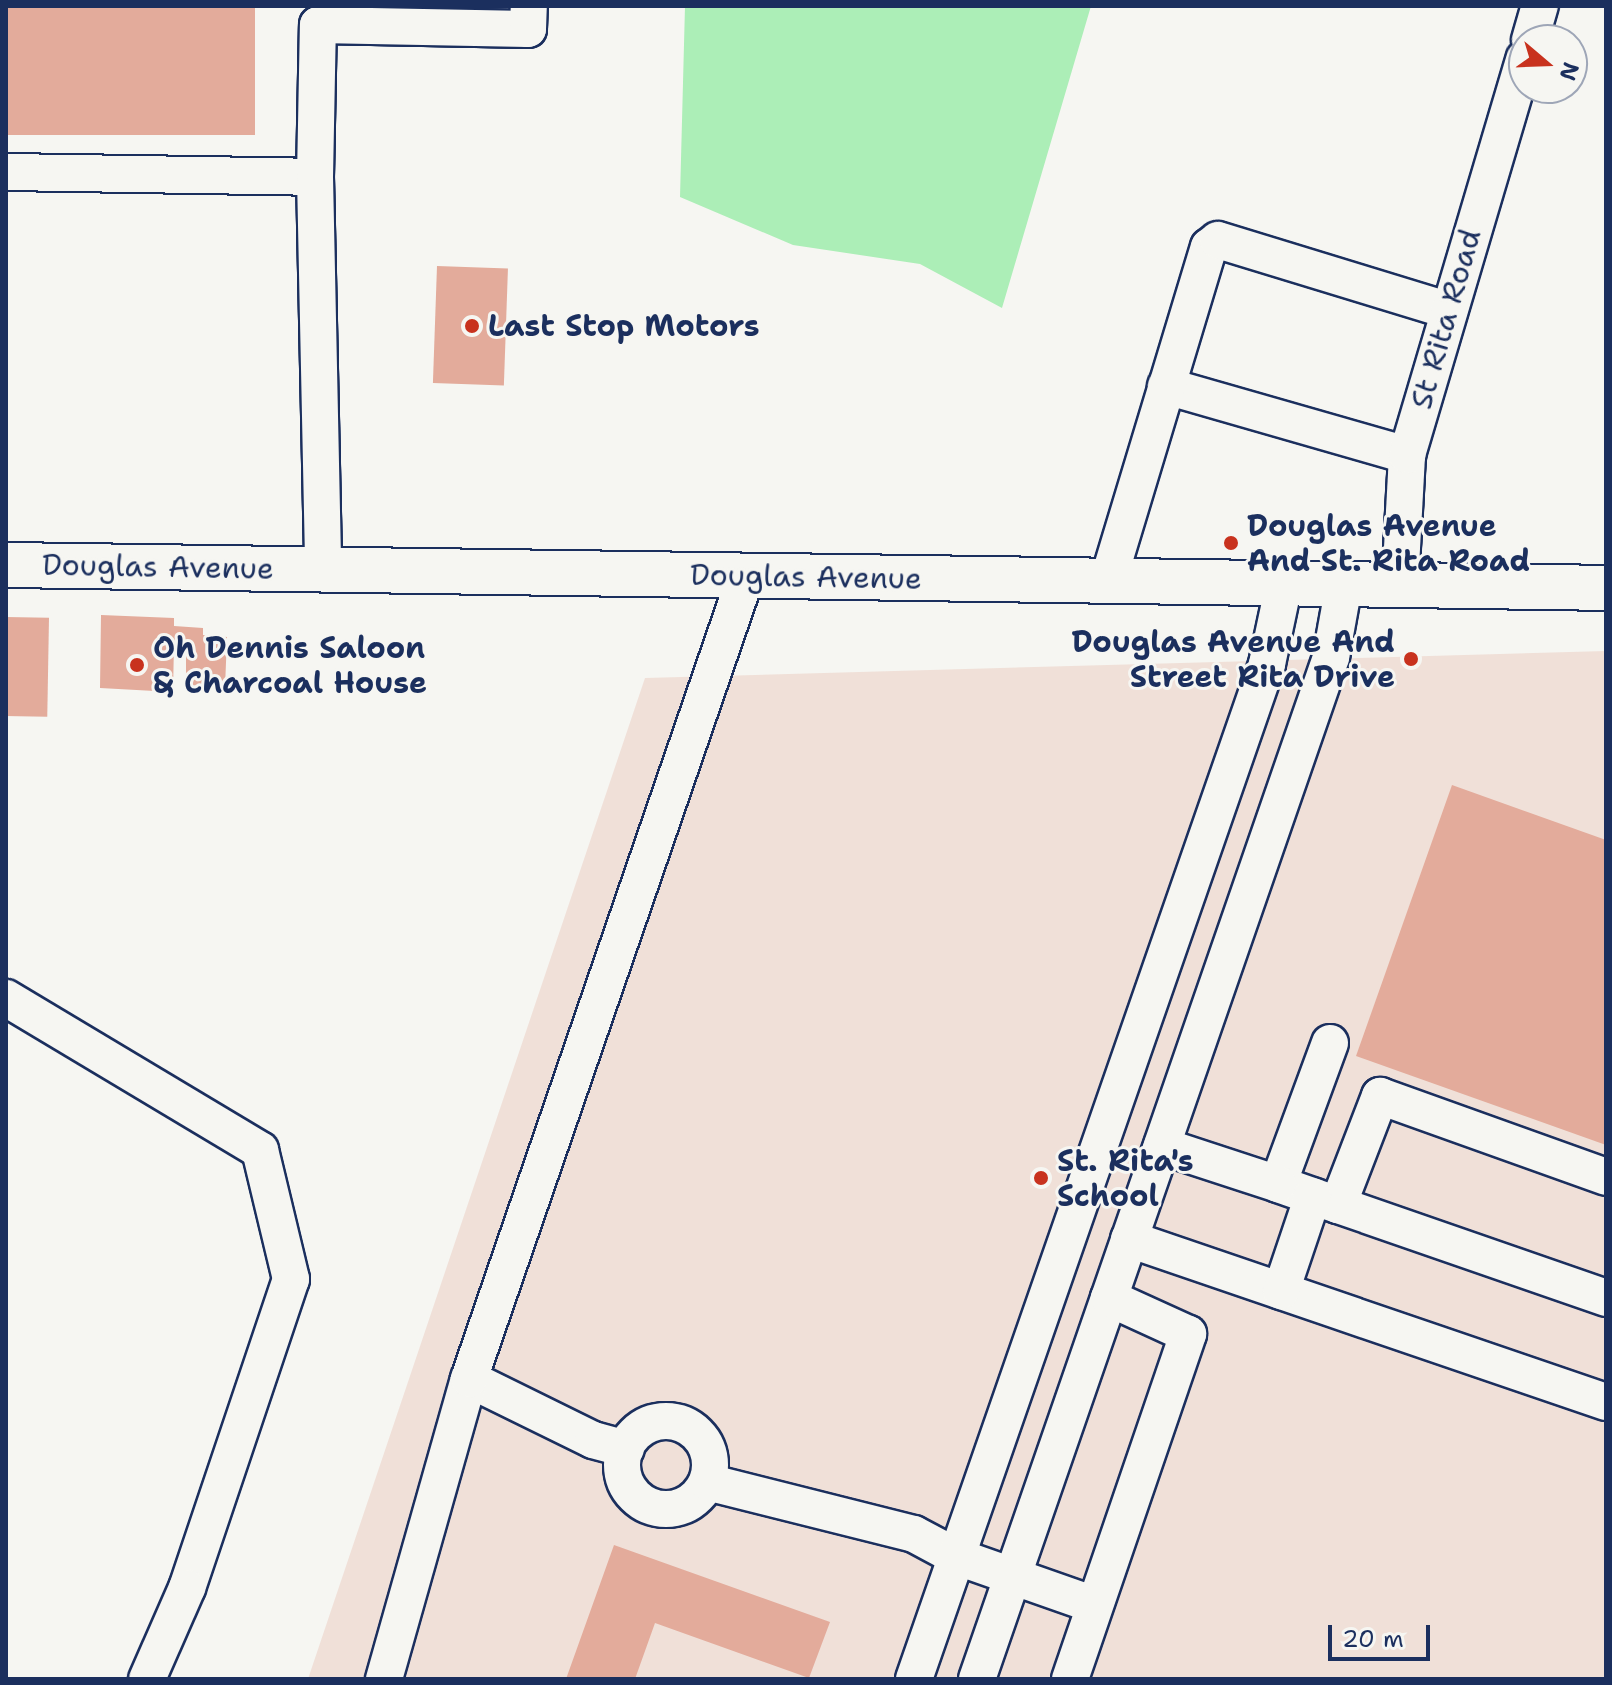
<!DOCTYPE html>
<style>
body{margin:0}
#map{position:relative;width:1612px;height:1685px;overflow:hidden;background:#f6f6f2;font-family:"Shantell Sans",sans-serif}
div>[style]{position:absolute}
.built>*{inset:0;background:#f0e0d8}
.green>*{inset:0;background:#aceeb7}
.building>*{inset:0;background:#e3ab9b;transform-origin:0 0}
.roads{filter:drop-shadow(2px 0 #1b2f5e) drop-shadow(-2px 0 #1b2f5e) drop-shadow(0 2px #1b2f5e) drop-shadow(0 -2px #1b2f5e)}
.minor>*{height:36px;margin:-18px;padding:0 18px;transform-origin:18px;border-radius:18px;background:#f6f6f2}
.minor>.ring{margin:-18px;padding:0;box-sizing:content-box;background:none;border:36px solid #f6f6f2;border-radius:50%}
.major>*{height:44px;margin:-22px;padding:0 22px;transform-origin:22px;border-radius:22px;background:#f6f6f2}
.dots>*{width:22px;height:22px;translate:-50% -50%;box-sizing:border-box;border:4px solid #f6f6f2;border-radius:50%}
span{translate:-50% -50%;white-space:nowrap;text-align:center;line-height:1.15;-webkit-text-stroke:6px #f6f6f2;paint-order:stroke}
.street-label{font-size:30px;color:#1b2f5e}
.poi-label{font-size:30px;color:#1b2f5e;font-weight:700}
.left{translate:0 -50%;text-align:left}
.right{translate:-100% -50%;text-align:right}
.frame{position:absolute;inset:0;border:8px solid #1b2f5e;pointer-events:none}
.north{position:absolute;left:1508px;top:24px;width:80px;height:80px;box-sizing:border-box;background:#f6f6f2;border:2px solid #9ea6b7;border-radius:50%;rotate:109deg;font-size:22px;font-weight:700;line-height:32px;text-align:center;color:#1b2f5e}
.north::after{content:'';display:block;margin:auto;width:28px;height:36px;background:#c8321e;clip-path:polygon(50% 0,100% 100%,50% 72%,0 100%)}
.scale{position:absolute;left:1328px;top:1625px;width:102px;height:36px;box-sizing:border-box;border:4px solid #1b2f5e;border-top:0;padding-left:10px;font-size:24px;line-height:28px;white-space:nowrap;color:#1b2f5e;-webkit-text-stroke:6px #f6f6f2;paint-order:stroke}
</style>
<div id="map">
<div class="built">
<i style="clip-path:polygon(1606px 651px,1606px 1679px,308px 1679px,645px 678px)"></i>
</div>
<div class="green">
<i style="clip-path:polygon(685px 6px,1091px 6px,1002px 308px,920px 264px,793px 245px,680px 197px)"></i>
</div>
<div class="building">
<i style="left:6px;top:6px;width:249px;height:129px"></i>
<i style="left:437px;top:266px;width:71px;height:117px;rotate:2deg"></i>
<i style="clip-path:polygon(101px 615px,174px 618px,174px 626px,203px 628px,203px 635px,227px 637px,225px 688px,186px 685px,186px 645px,174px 644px,173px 692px,100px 688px)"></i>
<i style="left:6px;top:617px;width:43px;height:99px;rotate:1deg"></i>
<i style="clip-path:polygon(1452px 785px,1606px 840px,1606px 1145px,1356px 1056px)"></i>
<i style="clip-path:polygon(614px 1545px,830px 1622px,809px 1678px,655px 1623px,635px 1679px,566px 1679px)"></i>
</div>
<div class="roads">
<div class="minor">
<i style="left:1530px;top:40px;width:35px;rotate:-74deg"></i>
<i style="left:6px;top:172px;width:309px;rotate:0.9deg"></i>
<i style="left:315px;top:177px;width:392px;rotate:88.8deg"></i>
<i style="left:315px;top:177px;width:152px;rotate:-88.9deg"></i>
<i style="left:318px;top:25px;width:210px;rotate:1.1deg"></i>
<i style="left:528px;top:29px;width:23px;rotate:-88deg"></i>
<i style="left:1166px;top:386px;width:251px;rotate:16deg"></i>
<i style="left:1108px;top:581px;width:349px;rotate:-73.2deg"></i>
<i style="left:1209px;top:247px;width:11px;rotate:-38deg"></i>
<i style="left:1218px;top:240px;width:239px;rotate:17deg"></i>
<i style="left:1400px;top:585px;width:130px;rotate:-86.9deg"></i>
<i style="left:1407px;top:455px;width:413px;rotate:-73.5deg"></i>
<i style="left:6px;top:998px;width:296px;rotate:30.9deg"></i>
<i style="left:260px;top:1150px;width:133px;rotate:76.5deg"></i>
<i style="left:291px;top:1279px;width:326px;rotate:108.6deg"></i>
<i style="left:187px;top:1588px;width:99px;rotate:113.7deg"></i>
<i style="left:1330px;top:1043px;width:150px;rotate:110.2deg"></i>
<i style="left:1278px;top:1184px;width:64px;rotate:19.3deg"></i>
<i style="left:1338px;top:1205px;width:117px;rotate:-68.9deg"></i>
<i style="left:1380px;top:1096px;width:240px;rotate:19.7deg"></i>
<i style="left:1162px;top:1146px;width:122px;rotate:18.1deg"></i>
<i style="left:1338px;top:1205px;width:284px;rotate:19.1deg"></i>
<i style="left:1129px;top:1239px;width:504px;rotate:18.87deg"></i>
<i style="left:1281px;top:1291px;width:100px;rotate:-71.4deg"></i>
<i style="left:469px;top:1379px;width:138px;rotate:26.2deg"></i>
<i style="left:593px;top:1440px;width:34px;rotate:15deg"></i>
<i class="ring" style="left:622px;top:1421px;width:52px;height:52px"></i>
<i style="left:707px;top:1482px;width:213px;rotate:14.1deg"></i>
<i style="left:914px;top:1534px;width:47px;rotate:28.2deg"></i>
<i style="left:955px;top:1556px;width:148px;rotate:19.3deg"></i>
<i style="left:384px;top:1679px;width:312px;rotate:-74.2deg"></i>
<i style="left:469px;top:1379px;width:849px;rotate:-70.97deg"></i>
<i style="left:914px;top:1679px;width:1075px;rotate:-70.82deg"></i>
<i style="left:1267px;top:664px;width:82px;rotate:-78deg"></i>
<i style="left:977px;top:1679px;width:1082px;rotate:-70.89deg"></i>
<i style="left:1331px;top:657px;width:73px;rotate:-79.8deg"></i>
<i style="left:1070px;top:1679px;width:365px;rotate:-71.1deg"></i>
<i style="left:1188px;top:1334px;width:87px;rotate:-155.5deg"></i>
</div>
<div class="major">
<i style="left:6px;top:565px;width:1600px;rotate:0.82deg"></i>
</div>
</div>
<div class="dots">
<i style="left:472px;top:326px;background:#c8321e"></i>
<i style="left:1231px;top:543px;background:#c8321e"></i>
<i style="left:1411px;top:659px;background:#c8321e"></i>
<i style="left:137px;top:665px;background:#c8321e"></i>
<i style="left:1041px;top:1178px;background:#c8321e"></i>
</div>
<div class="street-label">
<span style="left:1446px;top:319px;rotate:-74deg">St Rita Road</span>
<span style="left:158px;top:567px;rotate:1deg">Douglas Avenue</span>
<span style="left:806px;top:577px;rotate:1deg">Douglas Avenue</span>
</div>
<div class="poi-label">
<span class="left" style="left:488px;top:326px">Last Stop Motors</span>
<span class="left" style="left:1247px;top:543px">Douglas Avenue<br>And St. Rita Road</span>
<span class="right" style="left:1395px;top:659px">Douglas Avenue And<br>Street Rita Drive</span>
<span class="left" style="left:153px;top:665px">Oh Dennis Saloon<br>&amp; Charcoal House</span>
<span class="left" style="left:1057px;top:1178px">St. Rita's<br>School</span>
</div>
<div class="frame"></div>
<div class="north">N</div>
<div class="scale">20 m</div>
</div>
